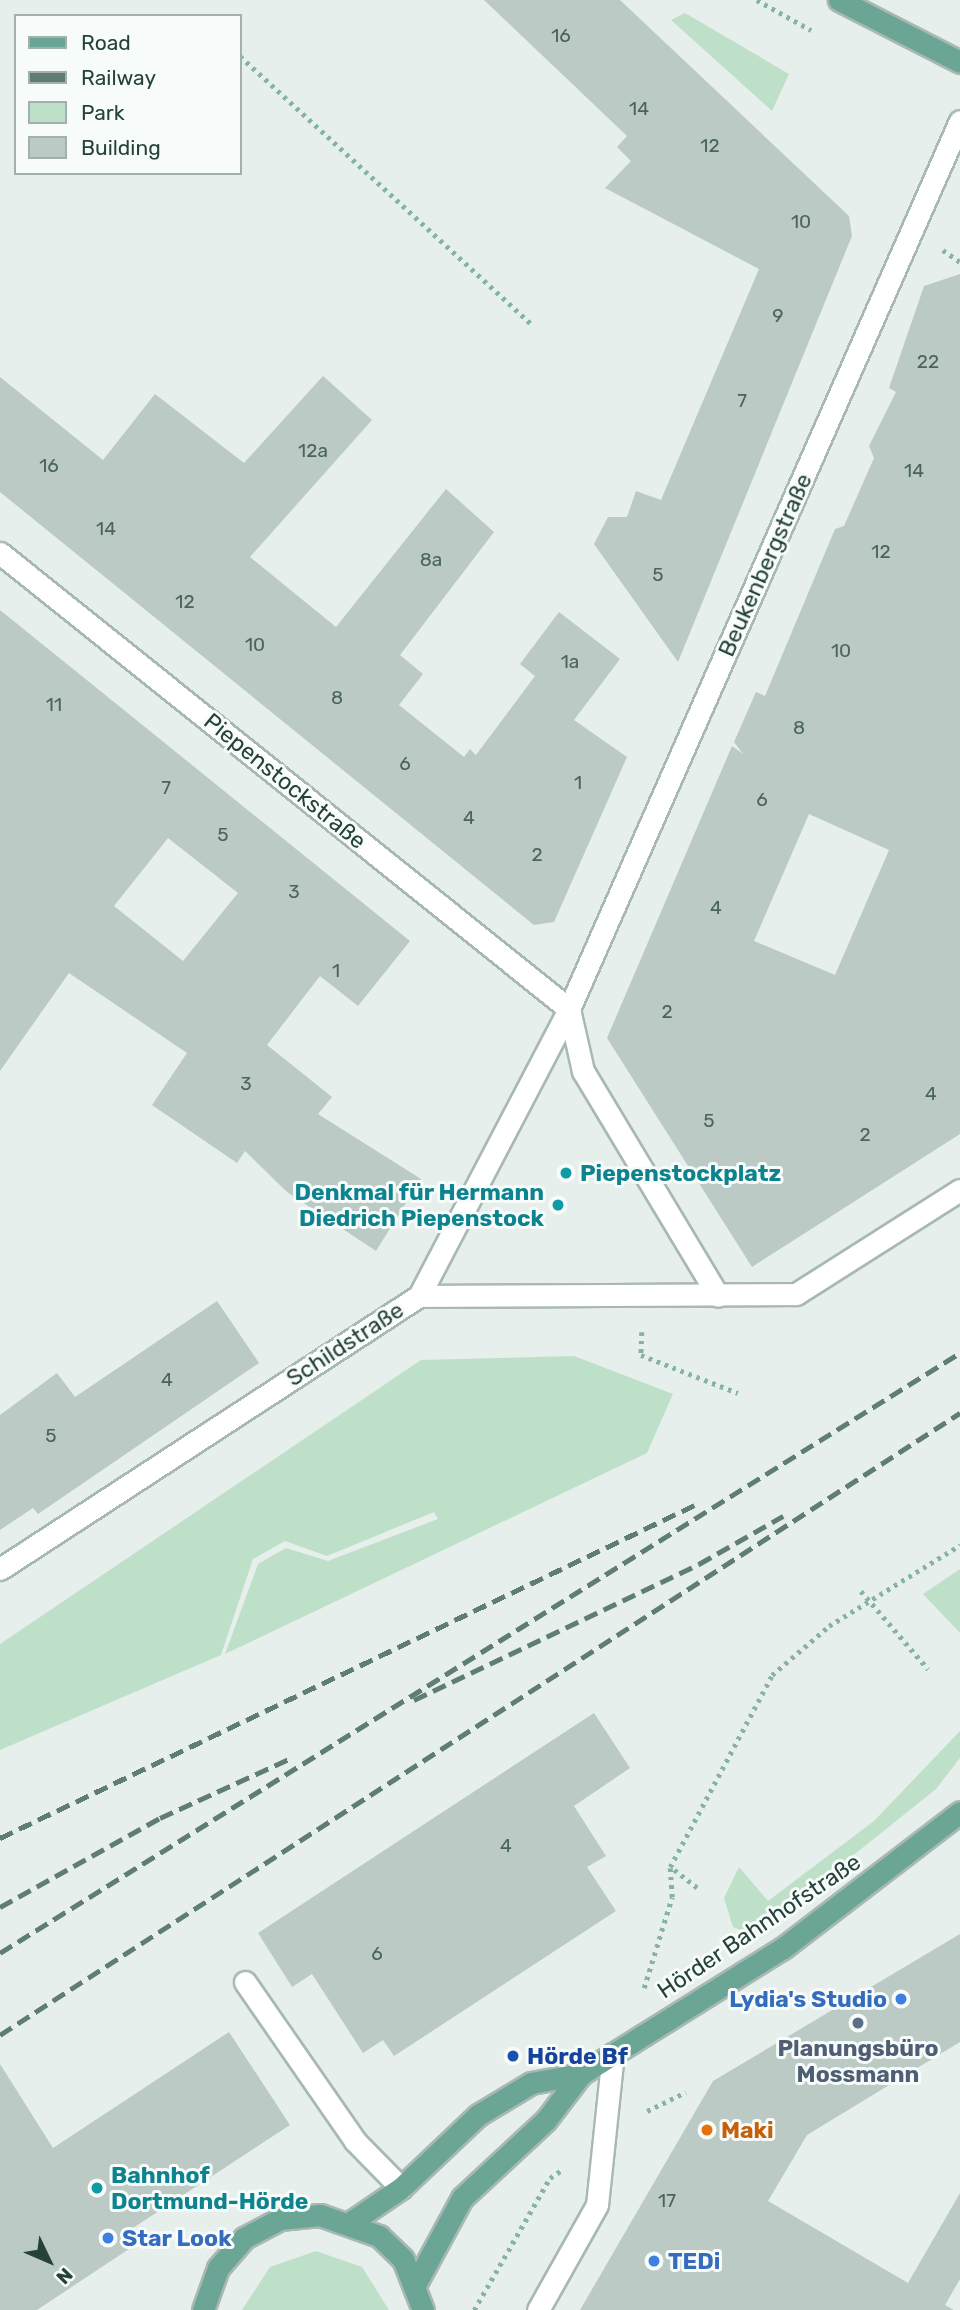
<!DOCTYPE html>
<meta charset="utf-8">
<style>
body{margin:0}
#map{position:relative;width:960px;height:2310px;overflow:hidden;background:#e6efeb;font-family:Rubik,sans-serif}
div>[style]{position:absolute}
.green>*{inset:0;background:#bfe0c8}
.building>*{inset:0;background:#bbcac4}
.path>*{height:4.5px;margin-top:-2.25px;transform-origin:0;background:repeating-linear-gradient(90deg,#86b3a5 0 3.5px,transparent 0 8.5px)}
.roads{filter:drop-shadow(2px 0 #a8b8b2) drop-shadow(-2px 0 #a8b8b2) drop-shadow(0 2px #a8b8b2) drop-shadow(0 -2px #a8b8b2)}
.minor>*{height:21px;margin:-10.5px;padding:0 10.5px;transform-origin:10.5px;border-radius:10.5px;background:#fff}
.major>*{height:21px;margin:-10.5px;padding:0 10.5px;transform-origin:10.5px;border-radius:10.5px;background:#6aa596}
.rail>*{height:5px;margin-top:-2.5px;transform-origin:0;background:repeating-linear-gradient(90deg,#5f7d75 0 14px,transparent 0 21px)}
.dots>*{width:19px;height:19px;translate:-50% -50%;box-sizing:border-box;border:4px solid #f7fbf9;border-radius:50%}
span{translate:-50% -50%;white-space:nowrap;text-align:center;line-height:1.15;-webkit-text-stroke:6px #f7fbf9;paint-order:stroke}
.number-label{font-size:19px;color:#4a645c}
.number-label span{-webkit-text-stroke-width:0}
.street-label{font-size:23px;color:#24423a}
.culture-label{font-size:23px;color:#0d838f;font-weight:700}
.left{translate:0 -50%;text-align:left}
.right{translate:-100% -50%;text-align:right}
.shop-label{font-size:23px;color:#366cbe;font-weight:700}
.service-label{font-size:23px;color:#4e5e75;font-weight:700}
.transit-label{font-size:23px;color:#164399;font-weight:700}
.food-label{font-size:23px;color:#c56008;font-weight:700}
.legend{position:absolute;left:14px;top:14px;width:228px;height:161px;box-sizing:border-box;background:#f7fbf9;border:2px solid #a3b1ad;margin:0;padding:9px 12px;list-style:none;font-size:21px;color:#24423a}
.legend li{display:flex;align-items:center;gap:14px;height:35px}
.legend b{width:35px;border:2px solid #a3b1ad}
.north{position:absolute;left:14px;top:2226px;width:70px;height:70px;-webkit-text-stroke:5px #f7fbf9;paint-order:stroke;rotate:134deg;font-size:19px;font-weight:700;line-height:28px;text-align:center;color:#24423a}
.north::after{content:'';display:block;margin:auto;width:24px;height:32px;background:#24423a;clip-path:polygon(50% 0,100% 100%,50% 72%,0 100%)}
</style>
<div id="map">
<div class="green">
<i style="clip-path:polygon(685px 13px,789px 74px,772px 111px,671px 20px)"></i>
<i style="clip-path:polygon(574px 1356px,673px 1394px,647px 1453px,225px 1654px,258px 1564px,286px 1548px,328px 1561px,438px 1519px,434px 1512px,327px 1556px,285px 1541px,253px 1559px,221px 1655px,0 1750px,0 1644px,421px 1360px)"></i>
<i style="clip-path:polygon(960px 1569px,960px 1633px,923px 1594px)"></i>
<i style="clip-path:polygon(960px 1731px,960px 1758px,936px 1789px,754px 1935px,733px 1927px,724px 1898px,739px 1867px,768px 1901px,874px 1821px)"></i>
<i style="clip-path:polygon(316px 2251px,362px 2267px,389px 2310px,242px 2310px,270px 2267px)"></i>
</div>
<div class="building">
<i style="clip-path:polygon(484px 0,620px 0,849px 216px,852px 236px,678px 662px,594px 544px,608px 517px,627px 517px,636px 491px,661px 500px,759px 269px,605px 188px,631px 161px,617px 147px,627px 136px)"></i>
<i style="clip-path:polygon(evenodd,960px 274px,960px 1134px,752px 1267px,607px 1038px,732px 746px,743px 754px,734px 742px,756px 692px,765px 696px,835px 529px,844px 526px,874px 458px,869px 446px,896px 392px,889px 388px,924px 286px,960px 274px,809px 814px,889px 850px,835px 975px,754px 941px,809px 814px)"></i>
<i style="clip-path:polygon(323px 376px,372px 420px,250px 557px,336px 627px,446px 489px,494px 532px,400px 655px,423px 674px,399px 705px,464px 757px,470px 749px,476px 755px,535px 676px,520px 664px,559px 612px,620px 659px,574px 720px,627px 757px,554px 922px,534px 925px,0 492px,0 377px,103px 460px,155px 394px,244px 463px)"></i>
<i style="clip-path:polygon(evenodd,0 610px,410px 941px,358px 1006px,320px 976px,267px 1045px,332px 1097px,318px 1114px,421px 1179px,376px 1251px,287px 1192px,245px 1151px,237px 1163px,152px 1105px,187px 1053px,69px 973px,0 1071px,0 610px,168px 838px,238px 893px,183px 961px,114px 906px,168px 838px)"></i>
<i style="clip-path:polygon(217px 1301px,259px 1363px,38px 1514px,33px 1508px,0 1530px,0 1415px,57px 1373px,75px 1397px)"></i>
<i style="clip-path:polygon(594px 1713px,630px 1768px,574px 1806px,606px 1856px,587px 1867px,616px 1911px,394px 2056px,383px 2040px,363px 2053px,312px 1974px,292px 1987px,258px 1933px)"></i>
<i style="clip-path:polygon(960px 1934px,960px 2042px,807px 2135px,768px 2201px,908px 2283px,960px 2193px,960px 2279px,945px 2305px,954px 2310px,580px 2310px,713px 2081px)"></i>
<i style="clip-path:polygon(229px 2032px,290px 2125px,133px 2228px,141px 2241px,37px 2310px,0 2310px,0 2064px,53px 2148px)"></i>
</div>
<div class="path">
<i style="left:757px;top:0;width:62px;rotate:29.1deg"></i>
<i style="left:240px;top:56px;width:398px;rotate:42.6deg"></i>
<i style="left:943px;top:250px;width:21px;rotate:35deg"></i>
<i style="left:642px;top:1332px;width:23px;rotate:92deg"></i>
<i style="left:641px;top:1355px;width:104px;rotate:21.4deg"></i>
<i style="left:861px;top:1591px;width:103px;rotate:49.3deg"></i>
<i style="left:697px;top:1888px;width:34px;rotate:-142deg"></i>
<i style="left:670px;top:1867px;width:217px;rotate:-62deg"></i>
<i style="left:772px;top:1675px;width:75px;rotate:-40.7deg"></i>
<i style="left:829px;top:1626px;width:154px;rotate:-31.7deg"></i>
<i style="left:644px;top:1988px;width:95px;rotate:-72.9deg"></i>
<i style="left:672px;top:1897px;width:29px;rotate:-94deg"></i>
<i style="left:647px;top:2111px;width:43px;rotate:-26deg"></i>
<i style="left:474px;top:2310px;width:152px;rotate:-60.1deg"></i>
<i style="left:550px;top:2178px;width:14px;rotate:-34deg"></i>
</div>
<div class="roads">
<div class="minor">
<i style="left:0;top:553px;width:729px;rotate:38.71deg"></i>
<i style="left:569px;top:1009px;width:64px;rotate:77.3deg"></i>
<i style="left:583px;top:1071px;width:262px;rotate:59deg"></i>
<i style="left:419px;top:1296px;width:377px;rotate:-0.3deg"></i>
<i style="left:796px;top:1294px;width:194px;rotate:-32.4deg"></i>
<i style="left:0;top:1569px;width:500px;rotate:-33.09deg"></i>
<i style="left:419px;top:1296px;width:324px;rotate:-62.4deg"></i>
<i style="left:569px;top:1009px;width:970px;rotate:-66.24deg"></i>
<i style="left:245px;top:1982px;width:193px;rotate:55.3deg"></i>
<i style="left:355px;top:2141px;width:66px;rotate:45.6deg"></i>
<i style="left:538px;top:2310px;width:120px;rotate:-60.7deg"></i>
<i style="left:597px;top:2205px;width:152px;rotate:-84deg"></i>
</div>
<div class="major">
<i style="left:839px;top:0;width:136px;rotate:27.1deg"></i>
<i style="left:351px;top:2222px;width:60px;rotate:-34.2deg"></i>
<i style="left:401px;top:2188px;width:106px;rotate:-43.5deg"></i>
<i style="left:478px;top:2115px;width:62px;rotate:-31.1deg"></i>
<i style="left:531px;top:2083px;width:51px;rotate:-10.2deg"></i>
<i style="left:416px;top:2283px;width:97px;rotate:-61.6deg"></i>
<i style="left:462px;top:2198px;width:115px;rotate:-42.9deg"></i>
<i style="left:546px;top:2120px;width:58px;rotate:-52.7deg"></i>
<i style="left:581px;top:2074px;width:238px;rotate:-32deg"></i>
<i style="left:783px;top:1948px;width:223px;rotate:-37.5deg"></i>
<i style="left:203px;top:2310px;width:45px;rotate:-70.3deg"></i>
<i style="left:218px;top:2268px;width:40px;rotate:-49deg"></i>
<i style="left:244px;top:2238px;width:41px;rotate:-27.8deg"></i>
<i style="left:280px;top:2219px;width:40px;rotate:-5.7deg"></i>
<i style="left:320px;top:2215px;width:63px;rotate:19.6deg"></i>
<i style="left:379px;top:2236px;width:33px;rotate:44deg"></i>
<i style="left:403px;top:2259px;width:55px;rotate:68.6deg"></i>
</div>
</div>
<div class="rail">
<i style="left:414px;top:1700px;width:316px;rotate:-25.5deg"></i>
<i style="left:699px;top:1564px;width:97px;rotate:-29.7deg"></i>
<i style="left:0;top:1838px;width:777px;rotate:-25.61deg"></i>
<i style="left:0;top:1907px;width:183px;rotate:-29.1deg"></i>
<i style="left:160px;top:1818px;width:146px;rotate:-24.6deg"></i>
<i style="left:0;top:1953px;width:1132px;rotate:-32.01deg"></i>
<i style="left:0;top:2035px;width:1144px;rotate:-32.94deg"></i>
</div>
<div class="dots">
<i style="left:566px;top:1173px;background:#0f9aa8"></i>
<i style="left:558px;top:1205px;background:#0f9aa8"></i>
<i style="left:901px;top:1999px;background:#3f7fe0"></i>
<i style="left:858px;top:2023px;background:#5c6f8a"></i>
<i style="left:513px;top:2056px;background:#1a4fb4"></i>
<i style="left:707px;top:2130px;background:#e8710a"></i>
<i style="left:97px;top:2188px;background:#0f9aa8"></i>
<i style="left:108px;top:2238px;background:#3f7fe0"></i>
<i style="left:654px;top:2261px;background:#3f7fe0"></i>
</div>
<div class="number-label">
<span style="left:561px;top:36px">16</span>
<span style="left:639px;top:109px">14</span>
<span style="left:710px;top:146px">12</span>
<span style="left:801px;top:222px">10</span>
<span style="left:778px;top:316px">9</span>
<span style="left:928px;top:362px">22</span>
<span style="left:742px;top:401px">7</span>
<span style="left:313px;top:451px">12a</span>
<span style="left:49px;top:466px">16</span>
<span style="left:914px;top:471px">14</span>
<span style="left:106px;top:529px">14</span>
<span style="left:881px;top:552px">12</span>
<span style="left:431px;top:560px">8a</span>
<span style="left:658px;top:575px">5</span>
<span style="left:185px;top:602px">12</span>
<span style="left:255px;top:645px">10</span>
<span style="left:841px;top:651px">10</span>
<span style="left:570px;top:662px">1a</span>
<span style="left:337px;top:698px">8</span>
<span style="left:54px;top:705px">11</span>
<span style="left:799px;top:728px">8</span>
<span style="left:405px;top:764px">6</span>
<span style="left:578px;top:783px">1</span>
<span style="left:166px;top:788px">7</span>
<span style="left:762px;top:800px">6</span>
<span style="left:469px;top:818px">4</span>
<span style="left:223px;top:835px">5</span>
<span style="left:537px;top:855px">2</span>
<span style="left:294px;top:892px">3</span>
<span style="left:716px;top:908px">4</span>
<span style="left:336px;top:971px">1</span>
<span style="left:667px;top:1012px">2</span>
<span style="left:246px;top:1084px">3</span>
<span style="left:931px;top:1094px">4</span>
<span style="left:709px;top:1121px">5</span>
<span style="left:865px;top:1135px">2</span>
<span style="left:167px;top:1380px">4</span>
<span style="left:51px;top:1436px">5</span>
<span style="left:506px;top:1846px">4</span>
<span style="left:377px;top:1954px">6</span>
<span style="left:667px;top:2201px">17</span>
</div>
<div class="street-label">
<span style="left:765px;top:565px;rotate:-66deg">Beukenbergstraße</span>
<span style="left:285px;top:781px;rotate:39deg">Piepenstockstraße</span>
<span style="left:345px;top:1344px;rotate:-33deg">Schildstraße</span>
<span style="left:759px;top:1926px;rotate:-34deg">Hörder Bahnhofstraße</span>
</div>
<div class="culture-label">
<span class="left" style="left:580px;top:1173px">Piepenstockplatz</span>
<span class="right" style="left:544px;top:1205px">Denkmal für Hermann<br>Diedrich Piepenstock</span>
<span class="left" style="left:111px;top:2188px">Bahnhof<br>Dortmund-Hörde</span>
</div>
<div class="shop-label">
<span class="right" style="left:887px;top:1999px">Lydia's Studio</span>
<span class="left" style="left:122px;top:2238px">Star Look</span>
<span class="left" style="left:668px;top:2261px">TEDi</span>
</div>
<div class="service-label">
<span style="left:858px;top:2061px">Planungsbüro<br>Mossmann</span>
</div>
<div class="transit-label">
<span class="left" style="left:527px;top:2056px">Hörde Bf</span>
</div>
<div class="food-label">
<span class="left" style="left:721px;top:2130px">Maki</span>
</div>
<ul class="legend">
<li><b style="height:9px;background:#6aa596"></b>Road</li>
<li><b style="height:9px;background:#5f7d75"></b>Railway</li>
<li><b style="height:19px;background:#bfe0c8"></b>Park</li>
<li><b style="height:19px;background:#bbcac4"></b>Building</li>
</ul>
<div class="north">N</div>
</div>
